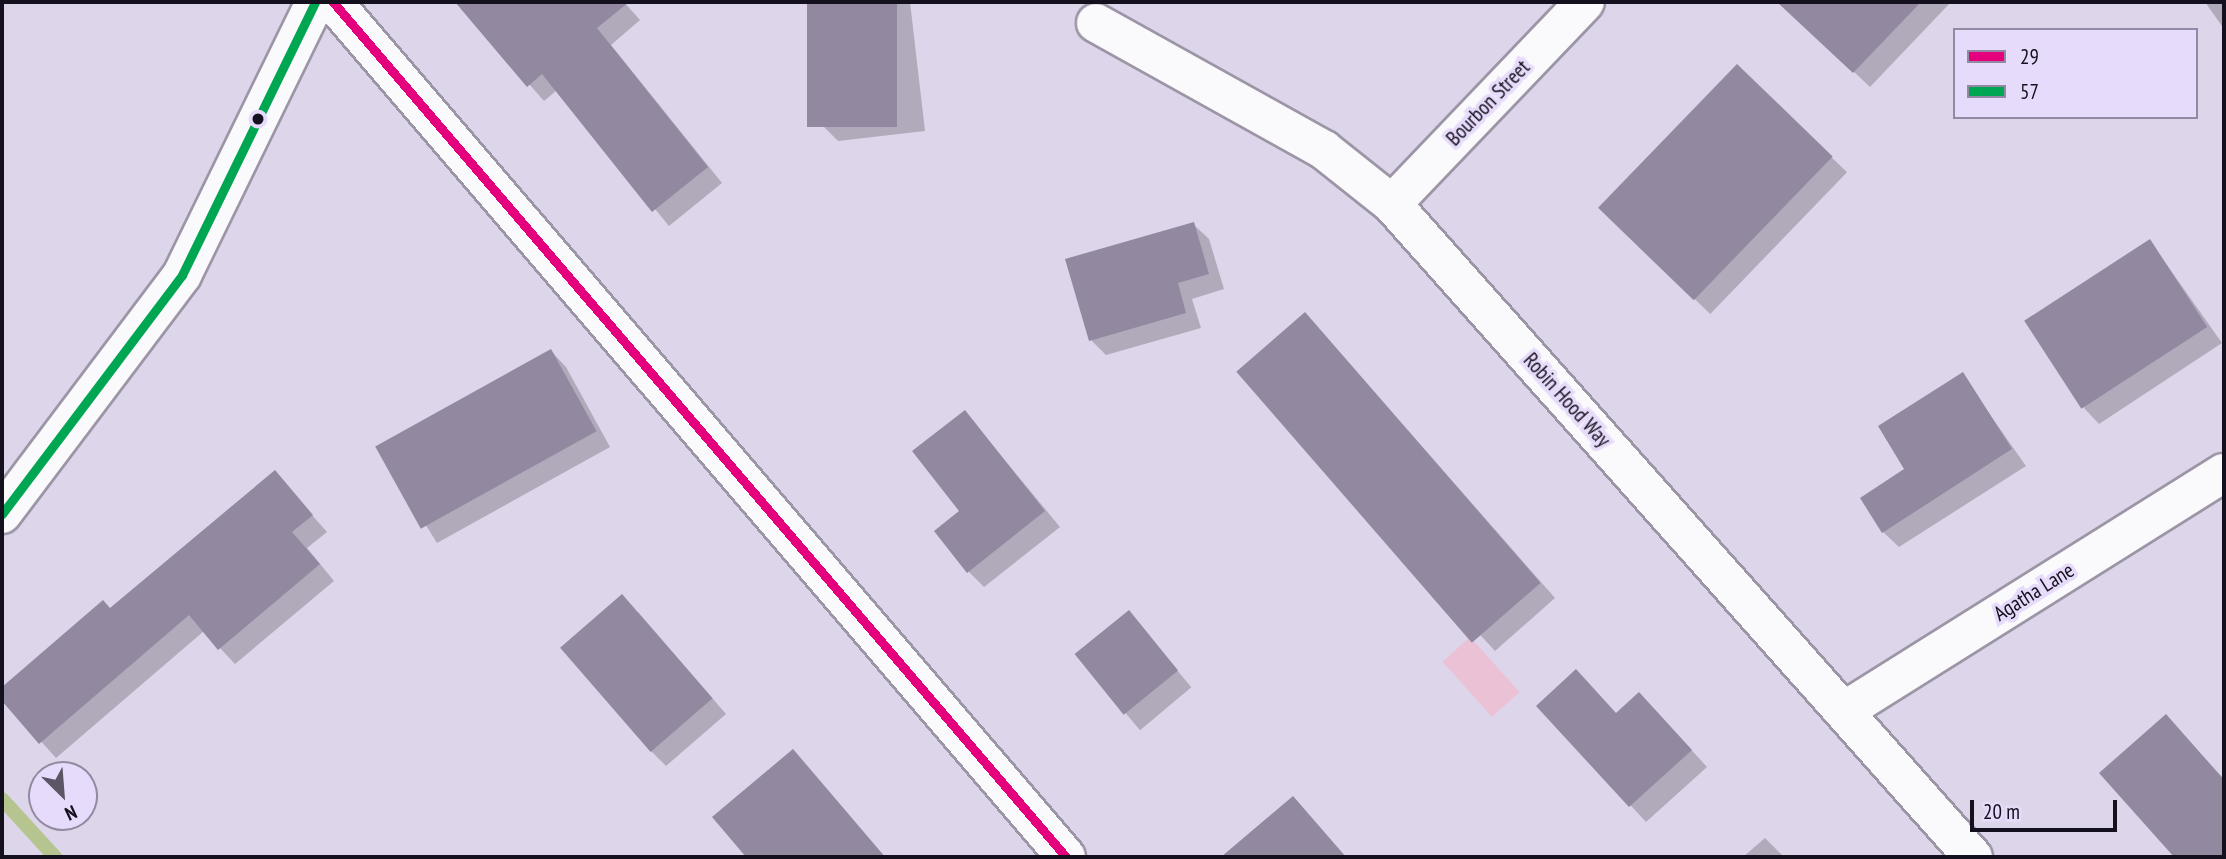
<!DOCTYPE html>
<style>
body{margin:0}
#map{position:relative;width:2226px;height:859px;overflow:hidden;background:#ddd5ea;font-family:"PT Sans Narrow",sans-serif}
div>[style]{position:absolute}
.green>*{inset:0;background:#ebc1d5;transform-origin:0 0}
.shadow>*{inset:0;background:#0003;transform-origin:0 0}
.stream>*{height:14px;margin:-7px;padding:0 7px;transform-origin:7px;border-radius:7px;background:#b6c48f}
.building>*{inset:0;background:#9289a0;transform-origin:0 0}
.roads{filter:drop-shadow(2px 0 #9c95a5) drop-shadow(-2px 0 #9c95a5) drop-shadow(0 2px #9c95a5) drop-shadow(0 -2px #9c95a5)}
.street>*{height:38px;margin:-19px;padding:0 19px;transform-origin:19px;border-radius:19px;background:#faf9fc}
.primary>*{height:38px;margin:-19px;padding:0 19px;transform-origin:19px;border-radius:19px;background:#faf9fc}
.bus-1>*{height:9px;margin:-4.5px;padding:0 4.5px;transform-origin:4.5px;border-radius:4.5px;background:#e5007d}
.bus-2>*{height:9px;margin:-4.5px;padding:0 4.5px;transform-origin:4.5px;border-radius:4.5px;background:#00a651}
.dots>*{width:19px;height:19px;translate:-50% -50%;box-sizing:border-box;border:4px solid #e6dbfa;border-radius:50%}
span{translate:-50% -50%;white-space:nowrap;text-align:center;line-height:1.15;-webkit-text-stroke:7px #e6dbfa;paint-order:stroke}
.street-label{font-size:21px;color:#15101d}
.frame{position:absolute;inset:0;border:4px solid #15101d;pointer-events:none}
.legend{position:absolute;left:1953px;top:28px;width:245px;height:91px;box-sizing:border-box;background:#e6dbfa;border:2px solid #928aa2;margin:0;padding:9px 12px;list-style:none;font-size:21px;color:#15101d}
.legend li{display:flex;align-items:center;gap:14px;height:35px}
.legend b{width:35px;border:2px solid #928aa2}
.north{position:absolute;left:28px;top:761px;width:70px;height:70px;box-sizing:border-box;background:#e6dbfa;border:2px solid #928aa2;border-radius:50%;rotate:155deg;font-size:19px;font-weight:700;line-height:28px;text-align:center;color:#15101d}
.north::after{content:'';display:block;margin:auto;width:24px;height:32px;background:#5b5565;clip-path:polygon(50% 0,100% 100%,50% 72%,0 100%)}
.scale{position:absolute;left:1970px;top:800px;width:147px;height:32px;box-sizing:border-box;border:4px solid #15101d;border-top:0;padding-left:9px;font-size:21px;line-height:24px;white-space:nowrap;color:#15101d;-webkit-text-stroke:5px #e6dbfa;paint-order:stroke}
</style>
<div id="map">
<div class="green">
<i style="left:1470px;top:637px;width:74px;height:37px;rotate:48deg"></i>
</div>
<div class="shadow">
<i style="clip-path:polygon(484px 2px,624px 2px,640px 20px,611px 45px,722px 183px,669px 226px,557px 90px,544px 101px,468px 15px)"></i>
<i style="clip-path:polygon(809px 2px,910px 2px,925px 131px,838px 141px,822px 125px)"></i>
<i style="clip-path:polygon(1810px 2px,1951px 2px,1870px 87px,1796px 17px)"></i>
<i style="clip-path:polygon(2205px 2px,2224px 2px,2224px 29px)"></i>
<i style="left:1737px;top:66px;width:153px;height:197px;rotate:44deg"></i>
<i style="clip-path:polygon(1193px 224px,1209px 239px,1224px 289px,1192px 299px,1201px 328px,1106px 355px,1091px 340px)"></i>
<i style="clip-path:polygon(2150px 241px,2222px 343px,2099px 424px,2084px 408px)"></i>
<i style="clip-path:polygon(1320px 330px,1555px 598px,1495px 651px,1238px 372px)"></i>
<i style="clip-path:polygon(551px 351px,566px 367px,610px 447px,437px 543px,377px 447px)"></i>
<i style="clip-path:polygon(1962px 375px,2026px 466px,1899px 547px,1883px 532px,1907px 470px)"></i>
<i style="clip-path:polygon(965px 412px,1060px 527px,984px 587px,968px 571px,962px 511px)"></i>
<i style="clip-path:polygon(275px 473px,327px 532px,307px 548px,334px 581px,235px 664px,204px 631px,56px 758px,2px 698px,2px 690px,103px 603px,111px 610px)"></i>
<i style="clip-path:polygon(638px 612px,726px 714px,666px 766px,650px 750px)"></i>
<i style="left:1129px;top:613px;width:97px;height:67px;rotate:50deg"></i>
<i style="clip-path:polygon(1539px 706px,1617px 714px,1655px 710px,1707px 767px,1646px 822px)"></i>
<i style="clip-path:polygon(2181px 732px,2224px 779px,2224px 857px,2177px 857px,2101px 773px)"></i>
<i style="clip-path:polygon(808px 767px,885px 857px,749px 857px,715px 817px)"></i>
<i style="clip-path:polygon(1765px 838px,1784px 857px,1743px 857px)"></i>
</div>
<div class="stream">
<i style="left:2px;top:799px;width:79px;rotate:47.6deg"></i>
</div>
<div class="building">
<i style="clip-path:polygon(455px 2px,629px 2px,597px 28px,708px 167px,652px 212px,542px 74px,527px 87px)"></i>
<i style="left:807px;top:2px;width:90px;height:125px"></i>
<i style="clip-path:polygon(1777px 2px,1921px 2px,1853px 73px)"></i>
<i style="left:1737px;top:64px;width:133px;height:200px;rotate:44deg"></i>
<i style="clip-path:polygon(1194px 222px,1209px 274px,1178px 283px,1186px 313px,1089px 341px,1065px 259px)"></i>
<i style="left:2150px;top:239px;width:105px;height:150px;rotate:57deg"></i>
<i style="left:1305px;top:312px;width:359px;height:91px;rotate:49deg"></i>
<i style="left:551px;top:349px;width:94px;height:201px;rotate:61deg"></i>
<i style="clip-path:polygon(1963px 372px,2012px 449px,1882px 533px,1860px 498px,1904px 469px,1878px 426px)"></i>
<i style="clip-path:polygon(965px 410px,1045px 511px,967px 573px,934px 531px,959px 511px,912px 451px)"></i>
<i style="clip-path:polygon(275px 470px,313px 515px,292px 532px,320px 564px,218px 650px,189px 615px,39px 744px,2px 701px,2px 687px,103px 600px,110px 608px)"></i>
<i style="left:622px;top:594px;width:138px;height:82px;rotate:49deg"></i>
<i style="left:1129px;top:610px;width:78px;height:70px;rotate:51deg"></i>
<i style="clip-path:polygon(1576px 669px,1616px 713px,1639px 692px,1692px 750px,1629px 807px,1536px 706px)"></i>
<i style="clip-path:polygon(2166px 714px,2224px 780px,2224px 857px,2174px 857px,2099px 773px)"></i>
<i style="clip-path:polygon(793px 749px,885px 857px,746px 857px,712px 817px)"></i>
<i style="clip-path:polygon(1293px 796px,1346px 857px,1221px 857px)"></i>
</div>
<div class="roads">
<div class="street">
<i style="left:333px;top:2px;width:1126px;rotate:49.39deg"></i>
<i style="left:1096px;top:23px;width:261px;rotate:29.1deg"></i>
<i style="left:1324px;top:150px;width:87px;rotate:38.5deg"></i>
<i style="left:1392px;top:204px;width:874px;rotate:48.34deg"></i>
<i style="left:1392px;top:204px;width:279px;rotate:-46.3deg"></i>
<i style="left:1844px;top:711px;width:448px;rotate:-32.1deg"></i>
</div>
<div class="primary">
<i style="left:2px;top:514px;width:299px;rotate:-53deg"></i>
<i style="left:182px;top:275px;width:304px;rotate:-64deg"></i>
</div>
</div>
<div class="bus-1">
<i style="left:333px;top:2px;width:1126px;rotate:49.39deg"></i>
</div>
<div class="bus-2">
<i style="left:2px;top:514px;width:299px;rotate:-53deg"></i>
<i style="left:182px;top:275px;width:304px;rotate:-64deg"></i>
</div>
<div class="dots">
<i style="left:258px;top:119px;background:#15101d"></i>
</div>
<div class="street-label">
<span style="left:1488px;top:103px;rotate:-46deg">Bourbon Street</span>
<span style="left:1567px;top:400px;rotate:48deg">Robin Hood Way</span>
<span style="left:2034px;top:592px;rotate:-32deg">Agatha Lane</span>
</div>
<div class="frame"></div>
<ul class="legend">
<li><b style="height:9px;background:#e5007d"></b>29</li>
<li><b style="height:9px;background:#00a651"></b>57</li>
</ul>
<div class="north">N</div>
<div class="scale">20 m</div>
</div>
